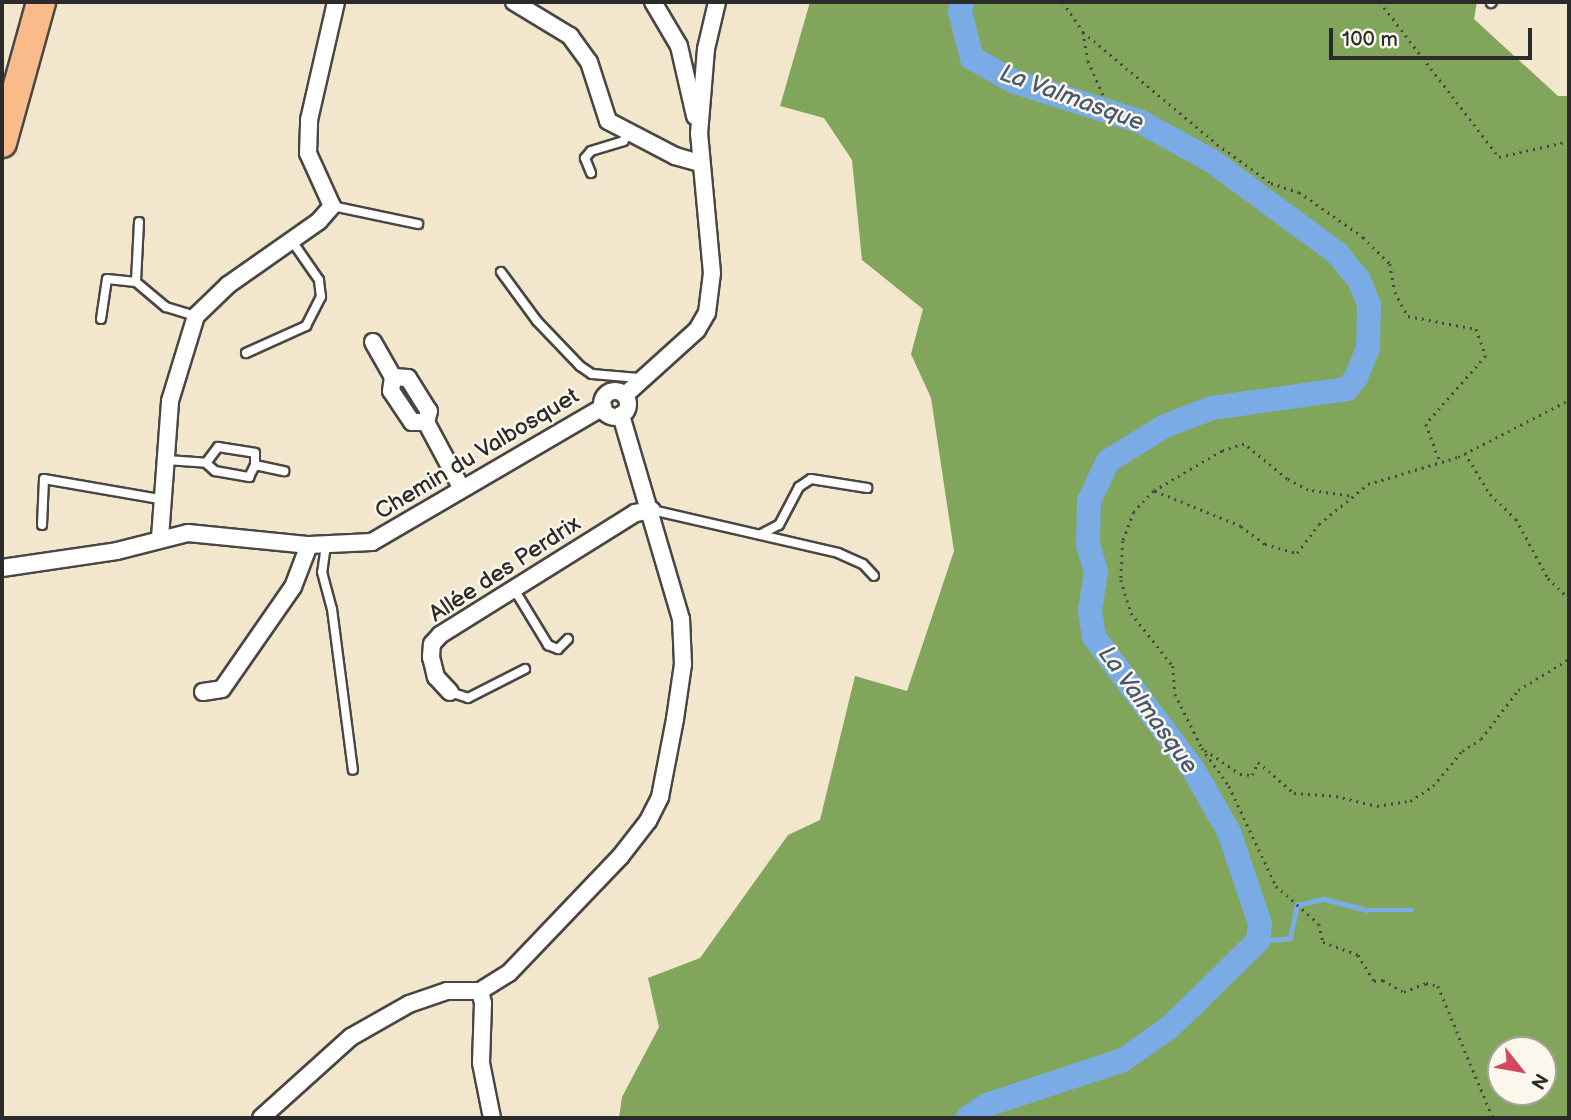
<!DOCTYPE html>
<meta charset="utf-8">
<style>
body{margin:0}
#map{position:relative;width:1571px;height:1120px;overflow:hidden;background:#f2e7cd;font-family:"Balsamiq Sans",sans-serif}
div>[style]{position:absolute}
.forest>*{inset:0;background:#81a65b}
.stream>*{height:4.5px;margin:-2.25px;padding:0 2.25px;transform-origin:2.25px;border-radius:2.25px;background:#7aabe5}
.river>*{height:24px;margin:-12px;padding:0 12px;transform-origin:12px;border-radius:12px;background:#7aabe5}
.path>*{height:2.5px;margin-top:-1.25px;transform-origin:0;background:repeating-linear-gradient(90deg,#494743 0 2px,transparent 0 7px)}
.roads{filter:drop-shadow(2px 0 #494743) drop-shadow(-2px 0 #494743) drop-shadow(0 2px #494743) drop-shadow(0 -2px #494743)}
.lane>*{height:8px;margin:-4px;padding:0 4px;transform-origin:4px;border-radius:4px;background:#fff}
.street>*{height:16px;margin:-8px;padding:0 8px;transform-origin:8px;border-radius:8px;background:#fff}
.street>.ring{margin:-8px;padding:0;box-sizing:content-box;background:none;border:16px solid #fff;border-radius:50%}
.highway>*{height:28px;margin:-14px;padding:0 14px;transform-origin:14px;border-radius:14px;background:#fabb8b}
span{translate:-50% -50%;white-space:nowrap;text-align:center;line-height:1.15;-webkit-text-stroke:5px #fbf7ec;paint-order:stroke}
.street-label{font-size:23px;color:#2b2b2b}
.water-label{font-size:24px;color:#47586c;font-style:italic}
.frame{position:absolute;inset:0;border:4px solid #2b2b2b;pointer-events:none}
.north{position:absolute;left:1487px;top:1036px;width:70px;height:70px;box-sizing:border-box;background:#fbf7ec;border:2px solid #a8a59f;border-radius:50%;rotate:121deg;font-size:19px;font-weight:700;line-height:28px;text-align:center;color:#2b2b2b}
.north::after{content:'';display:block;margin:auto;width:24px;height:32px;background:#d1495b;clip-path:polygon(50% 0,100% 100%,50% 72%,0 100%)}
.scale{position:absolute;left:1329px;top:28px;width:203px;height:32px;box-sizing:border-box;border:4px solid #2b2b2b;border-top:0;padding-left:9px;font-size:21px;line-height:24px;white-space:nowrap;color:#2b2b2b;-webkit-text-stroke:5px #fbf7ec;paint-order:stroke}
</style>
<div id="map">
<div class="forest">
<i style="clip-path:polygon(evenodd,810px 2px,1477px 2px,1474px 19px,1558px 96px,1569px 96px,1569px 1118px,619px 1118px,622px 1097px,659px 1027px,648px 978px,700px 958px,788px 835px,820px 820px,855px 676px,907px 691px,954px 551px,931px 398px,911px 354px,923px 309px,862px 260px,852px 160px,824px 118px,780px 106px,810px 2px,1501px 1050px,1543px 1050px,1543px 1092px,1501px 1092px,1501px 1050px)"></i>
</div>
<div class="stream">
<i style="left:1258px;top:941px;width:32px;rotate:-5deg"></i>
<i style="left:1290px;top:938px;width:34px;rotate:-78deg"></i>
<i style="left:1297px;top:905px;width:28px;rotate:-13deg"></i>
<i style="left:1324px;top:899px;width:44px;rotate:14.3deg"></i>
<i style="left:1367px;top:910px;width:45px"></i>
</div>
<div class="river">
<i style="left:962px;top:2px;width:10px;rotate:101deg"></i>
<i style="left:960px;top:12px;width:48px;rotate:75.4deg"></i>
<i style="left:972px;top:58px;width:49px;rotate:29.2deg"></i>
<i style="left:1015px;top:82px;width:130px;rotate:17.5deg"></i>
<i style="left:1139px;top:121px;width:83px;rotate:28.7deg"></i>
<i style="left:1212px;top:161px;width:155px;rotate:36.4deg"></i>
<i style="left:1337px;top:253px;width:35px;rotate:51deg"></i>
<i style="left:1359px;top:280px;width:27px;rotate:68deg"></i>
<i style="left:1369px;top:305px;width:43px;rotate:91.3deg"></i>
<i style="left:1368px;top:348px;width:32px;rotate:112deg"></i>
<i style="left:1356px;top:378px;width:14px;rotate:129deg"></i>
<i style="left:1347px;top:389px;width:136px;rotate:172deg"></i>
<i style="left:1212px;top:408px;width:50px;rotate:159deg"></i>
<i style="left:1165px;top:426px;width:67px;rotate:148.4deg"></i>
<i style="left:1108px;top:461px;width:44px;rotate:115.4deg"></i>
<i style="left:1089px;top:501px;width:44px;rotate:91.3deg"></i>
<i style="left:1088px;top:545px;width:28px;rotate:73deg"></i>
<i style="left:1096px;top:572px;width:39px;rotate:99deg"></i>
<i style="left:1090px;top:611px;width:26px;rotate:81deg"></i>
<i style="left:1094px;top:637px;width:165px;rotate:53.1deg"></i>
<i style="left:1193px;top:769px;width:73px;rotate:60.3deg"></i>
<i style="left:1229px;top:832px;width:97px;rotate:71.4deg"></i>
<i style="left:1260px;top:924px;width:17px;rotate:97deg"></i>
<i style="left:1258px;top:941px;width:123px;rotate:135.7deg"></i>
<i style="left:1170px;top:1027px;width:57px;rotate:144.9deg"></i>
<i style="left:1123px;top:1060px;width:143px;rotate:161.7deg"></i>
<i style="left:987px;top:1105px;width:23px;rotate:146deg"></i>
</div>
<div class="path">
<i style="left:1063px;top:2px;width:36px;rotate:56deg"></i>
<i style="left:1083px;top:32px;width:175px;rotate:39.9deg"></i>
<i style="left:1217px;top:144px;width:67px;rotate:35.8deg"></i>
<i style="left:1271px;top:183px;width:29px;rotate:18deg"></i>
<i style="left:1299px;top:192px;width:78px;rotate:35.1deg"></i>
<i style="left:1363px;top:237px;width:38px;rotate:45deg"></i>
<i style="left:1390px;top:264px;width:28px;rotate:80deg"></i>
<i style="left:1395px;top:292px;width:27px;rotate:62deg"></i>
<i style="left:1408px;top:316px;width:69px;rotate:10.8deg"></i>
<i style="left:1476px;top:329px;width:29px;rotate:70deg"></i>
<i style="left:1486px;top:356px;width:91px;rotate:131.4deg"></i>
<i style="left:1426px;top:424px;width:40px;rotate:69.8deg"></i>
<i style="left:1380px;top:2px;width:195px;rotate:52.5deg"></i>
<i style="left:1499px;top:157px;width:72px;rotate:-12.9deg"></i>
<i style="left:1083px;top:32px;width:29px;rotate:80deg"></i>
<i style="left:1088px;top:61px;width:42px;rotate:65.9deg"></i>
<i style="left:1465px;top:453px;width:48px;rotate:58.6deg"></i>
<i style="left:1490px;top:494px;width:36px;rotate:44deg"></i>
<i style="left:1516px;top:519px;width:67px;rotate:61.5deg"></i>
<i style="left:1548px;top:578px;width:29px;rotate:44deg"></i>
<i style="left:1155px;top:491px;width:93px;rotate:22.1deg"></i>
<i style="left:1241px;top:526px;width:30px;rotate:37deg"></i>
<i style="left:1265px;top:544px;width:33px;rotate:16deg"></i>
<i style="left:1297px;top:553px;width:36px;rotate:-53deg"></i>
<i style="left:1319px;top:524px;width:63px;rotate:-39.2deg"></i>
<i style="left:1368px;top:484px;width:94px;rotate:-16.7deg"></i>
<i style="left:1458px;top:457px;width:125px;rotate:-27.2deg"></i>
<i style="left:1349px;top:496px;width:41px;rotate:-171.7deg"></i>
<i style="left:1308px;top:490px;width:24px;rotate:-152deg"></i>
<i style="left:1287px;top:479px;width:55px;rotate:-140.9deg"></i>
<i style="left:1244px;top:444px;width:23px;rotate:162deg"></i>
<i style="left:1222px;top:451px;width:79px;rotate:149.5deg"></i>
<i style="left:1154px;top:491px;width:29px;rotate:134deg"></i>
<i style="left:1134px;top:512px;width:31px;rotate:111deg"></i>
<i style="left:1123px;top:541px;width:39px;rotate:93deg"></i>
<i style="left:1121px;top:580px;width:34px;rotate:73deg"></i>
<i style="left:1131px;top:613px;width:68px;rotate:51.6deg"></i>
<i style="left:1173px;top:666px;width:28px;rotate:86deg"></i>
<i style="left:1175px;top:694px;width:60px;rotate:63.4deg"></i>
<i style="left:1202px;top:748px;width:47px;rotate:54.6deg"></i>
<i style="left:1229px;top:786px;width:110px;rotate:64.8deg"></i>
<i style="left:1276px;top:886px;width:57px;rotate:41.5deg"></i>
<i style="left:1319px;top:924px;width:18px;rotate:77deg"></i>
<i style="left:1323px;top:942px;width:37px;rotate:20deg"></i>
<i style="left:1358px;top:955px;width:31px;rotate:58deg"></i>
<i style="left:1374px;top:981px;width:9px;rotate:-6deg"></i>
<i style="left:1383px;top:980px;width:24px;rotate:30deg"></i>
<i style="left:1404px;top:992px;width:24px;rotate:-22deg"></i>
<i style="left:1426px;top:983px;width:12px;rotate:14deg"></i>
<i style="left:1438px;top:986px;width:143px;rotate:67.4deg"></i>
<i style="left:1205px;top:750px;width:42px;rotate:34.4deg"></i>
<i style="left:1240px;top:774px;width:12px;rotate:5deg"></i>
<i style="left:1252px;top:775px;width:14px;rotate:-65deg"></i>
<i style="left:1258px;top:762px;width:48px;rotate:40.7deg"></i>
<i style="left:1294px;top:793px;width:42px;rotate:4.1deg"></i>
<i style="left:1336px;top:796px;width:42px;rotate:13.7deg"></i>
<i style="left:1377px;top:806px;width:33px;rotate:-9deg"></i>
<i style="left:1410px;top:801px;width:27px;rotate:-33deg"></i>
<i style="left:1433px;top:786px;width:45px;rotate:-50.4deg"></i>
<i style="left:1462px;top:751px;width:22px;rotate:-32deg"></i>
<i style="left:1481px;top:739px;width:61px;rotate:-52.9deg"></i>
<i style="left:1518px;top:690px;width:60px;rotate:-31.3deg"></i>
</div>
<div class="roads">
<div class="lane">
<i style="left:1491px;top:3px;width:1px;rotate:-45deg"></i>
<i style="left:591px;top:173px;width:16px;rotate:-112deg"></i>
<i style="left:585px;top:158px;width:9px;rotate:-49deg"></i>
<i style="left:591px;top:151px;width:34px;rotate:-17deg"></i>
<i style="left:623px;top:141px;width:10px;rotate:-53deg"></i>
<i style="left:332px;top:206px;width:88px;rotate:11.8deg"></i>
<i style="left:139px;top:222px;width:60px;rotate:92.9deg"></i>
<i style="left:136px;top:282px;width:39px;rotate:40deg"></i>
<i style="left:166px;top:307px;width:31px;rotate:17deg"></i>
<i style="left:501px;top:272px;width:61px;rotate:53.7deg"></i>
<i style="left:537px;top:321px;width:62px;rotate:46.3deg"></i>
<i style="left:580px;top:366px;width:14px;rotate:34deg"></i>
<i style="left:592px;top:374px;width:47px;rotate:4.9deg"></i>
<i style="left:101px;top:319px;width:40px;rotate:-81.5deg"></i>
<i style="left:107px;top:279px;width:29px;rotate:6deg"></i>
<i style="left:246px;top:353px;width:66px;rotate:-24.2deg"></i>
<i style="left:306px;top:326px;width:33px;rotate:-63deg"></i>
<i style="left:321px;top:297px;width:17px;rotate:-97deg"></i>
<i style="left:319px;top:280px;width:47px;rotate:-124.7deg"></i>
<i style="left:167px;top:460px;width:39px;rotate:4deg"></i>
<i style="left:206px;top:463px;width:20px;rotate:-53deg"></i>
<i style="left:218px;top:447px;width:37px;rotate:9deg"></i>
<i style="left:255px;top:453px;width:12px;rotate:90deg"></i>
<i style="left:255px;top:465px;width:30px;rotate:12deg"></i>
<i style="left:206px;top:463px;width:12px;rotate:42deg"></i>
<i style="left:215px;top:471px;width:35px;rotate:10deg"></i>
<i style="left:249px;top:477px;width:13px;rotate:-63deg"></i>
<i style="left:652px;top:510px;width:191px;rotate:13deg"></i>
<i style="left:838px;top:553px;width:27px;rotate:24deg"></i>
<i style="left:863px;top:564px;width:16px;rotate:47deg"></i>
<i style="left:42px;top:525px;width:46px;rotate:-87.5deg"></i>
<i style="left:44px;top:479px;width:123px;rotate:9.8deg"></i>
<i style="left:761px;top:534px;width:20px;rotate:-27deg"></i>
<i style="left:779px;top:525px;width:43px;rotate:-62.2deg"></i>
<i style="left:799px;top:487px;width:14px;rotate:-34deg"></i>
<i style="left:811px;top:479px;width:57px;rotate:9.1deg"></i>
<i style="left:326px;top:545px;width:27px;rotate:98deg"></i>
<i style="left:322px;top:572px;width:38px;rotate:75deg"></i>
<i style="left:332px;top:609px;width:162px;rotate:82.6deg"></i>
<i style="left:514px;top:589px;width:66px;rotate:58.7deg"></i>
<i style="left:548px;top:645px;width:11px;rotate:22deg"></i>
<i style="left:558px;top:649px;width:14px;rotate:-45deg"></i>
<i style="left:450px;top:692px;width:19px;rotate:18deg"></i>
<i style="left:468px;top:698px;width:64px;rotate:-27deg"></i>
</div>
<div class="street">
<i style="left:514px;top:2px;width:66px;rotate:31.3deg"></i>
<i style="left:570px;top:36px;width:32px;rotate:54deg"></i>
<i style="left:589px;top:62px;width:62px;rotate:72.1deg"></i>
<i style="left:608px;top:121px;width:76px;rotate:27.6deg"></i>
<i style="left:675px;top:156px;width:26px;rotate:16deg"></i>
<i style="left:653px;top:2px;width:51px;rotate:59.4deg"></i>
<i style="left:679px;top:46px;width:72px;rotate:77.1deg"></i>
<i style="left:373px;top:342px;width:40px;rotate:60.3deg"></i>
<i class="ring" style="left:602px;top:391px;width:10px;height:10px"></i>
<i style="left:625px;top:395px;width:97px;rotate:-42.1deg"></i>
<i style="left:697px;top:330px;width:20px;rotate:-60deg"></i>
<i style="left:707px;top:313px;width:40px;rotate:-82.9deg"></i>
<i style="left:712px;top:273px;width:140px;rotate:-95.3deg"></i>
<i style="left:699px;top:134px;width:85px;rotate:-85.3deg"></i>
<i style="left:706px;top:49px;width:48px;rotate:-76.8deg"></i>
<i style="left:426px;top:422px;width:14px;rotate:180deg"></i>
<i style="left:412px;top:422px;width:37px;rotate:-124deg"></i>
<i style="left:391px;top:391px;width:14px;rotate:-82deg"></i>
<i style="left:393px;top:377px;width:15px;rotate:4deg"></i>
<i style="left:408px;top:378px;width:39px;rotate:58deg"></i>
<i style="left:429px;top:411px;width:11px;rotate:105deg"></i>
<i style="left:426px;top:422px;width:76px;rotate:61.8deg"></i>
<i style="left:160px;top:538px;width:137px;rotate:-85.8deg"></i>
<i style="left:170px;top:401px;width:89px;rotate:-73deg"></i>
<i style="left:196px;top:316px;width:45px;rotate:-44.1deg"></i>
<i style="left:228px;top:285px;width:111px;rotate:-35.1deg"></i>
<i style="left:319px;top:221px;width:20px;rotate:-49deg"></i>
<i style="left:332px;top:206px;width:58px;rotate:-114.4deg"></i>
<i style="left:308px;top:153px;width:33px;rotate:-88deg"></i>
<i style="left:309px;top:120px;width:121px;rotate:-77.1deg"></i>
<i style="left:2px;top:568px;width:116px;rotate:-8.4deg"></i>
<i style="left:117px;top:551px;width:73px;rotate:-14.2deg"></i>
<i style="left:188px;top:533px;width:122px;rotate:5.7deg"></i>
<i style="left:309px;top:545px;width:63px;rotate:-2.7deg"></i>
<i style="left:372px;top:542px;width:268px;rotate:-30.3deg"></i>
<i style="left:203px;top:692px;width:19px;rotate:-9deg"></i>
<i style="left:222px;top:689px;width:124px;rotate:-55.2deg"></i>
<i style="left:293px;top:587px;width:45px;rotate:-69.1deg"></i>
<i style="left:450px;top:692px;width:21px;rotate:-133deg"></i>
<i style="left:436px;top:677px;width:21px;rotate:-104deg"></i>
<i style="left:431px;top:657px;width:13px;rotate:-86deg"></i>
<i style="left:432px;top:644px;width:12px;rotate:-48deg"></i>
<i style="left:440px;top:635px;width:230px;rotate:-32deg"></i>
<i style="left:635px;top:513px;width:17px;rotate:-10deg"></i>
<i style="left:480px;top:991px;width:12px;rotate:76deg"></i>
<i style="left:483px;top:1003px;width:60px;rotate:91.9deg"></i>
<i style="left:481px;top:1063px;width:56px;rotate:78.7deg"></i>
<i style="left:261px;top:1118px;width:121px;rotate:-42deg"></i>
<i style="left:351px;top:1037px;width:67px;rotate:-29.6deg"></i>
<i style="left:409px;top:1004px;width:40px;rotate:-18.9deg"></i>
<i style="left:447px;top:991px;width:33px"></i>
<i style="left:480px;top:991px;width:34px;rotate:-32deg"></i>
<i style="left:509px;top:973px;width:161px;rotate:-46.3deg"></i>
<i style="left:620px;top:857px;width:46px;rotate:-52.1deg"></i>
<i style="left:648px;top:821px;width:27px;rotate:-63deg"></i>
<i style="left:660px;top:797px;width:79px;rotate:-79.1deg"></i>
<i style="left:675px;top:719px;width:56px;rotate:-81.7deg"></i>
<i style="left:683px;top:664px;width:45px;rotate:-92.5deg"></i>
<i style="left:681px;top:619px;width:213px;rotate:-106.4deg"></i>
</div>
<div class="highway">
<i style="left:2px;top:143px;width:146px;rotate:-74.5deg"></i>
</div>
</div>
<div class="street-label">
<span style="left:477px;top:454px;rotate:-31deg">Chemin du Valbosquet</span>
<span style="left:505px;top:569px;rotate:-33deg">Allée des Perdrix</span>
</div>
<div class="water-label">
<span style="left:1072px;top:98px;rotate:20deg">La Valmasque</span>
<span style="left:1148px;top:710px;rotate:54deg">La Valmasque</span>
</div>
<div class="frame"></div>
<div class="north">N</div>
<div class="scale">100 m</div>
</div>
